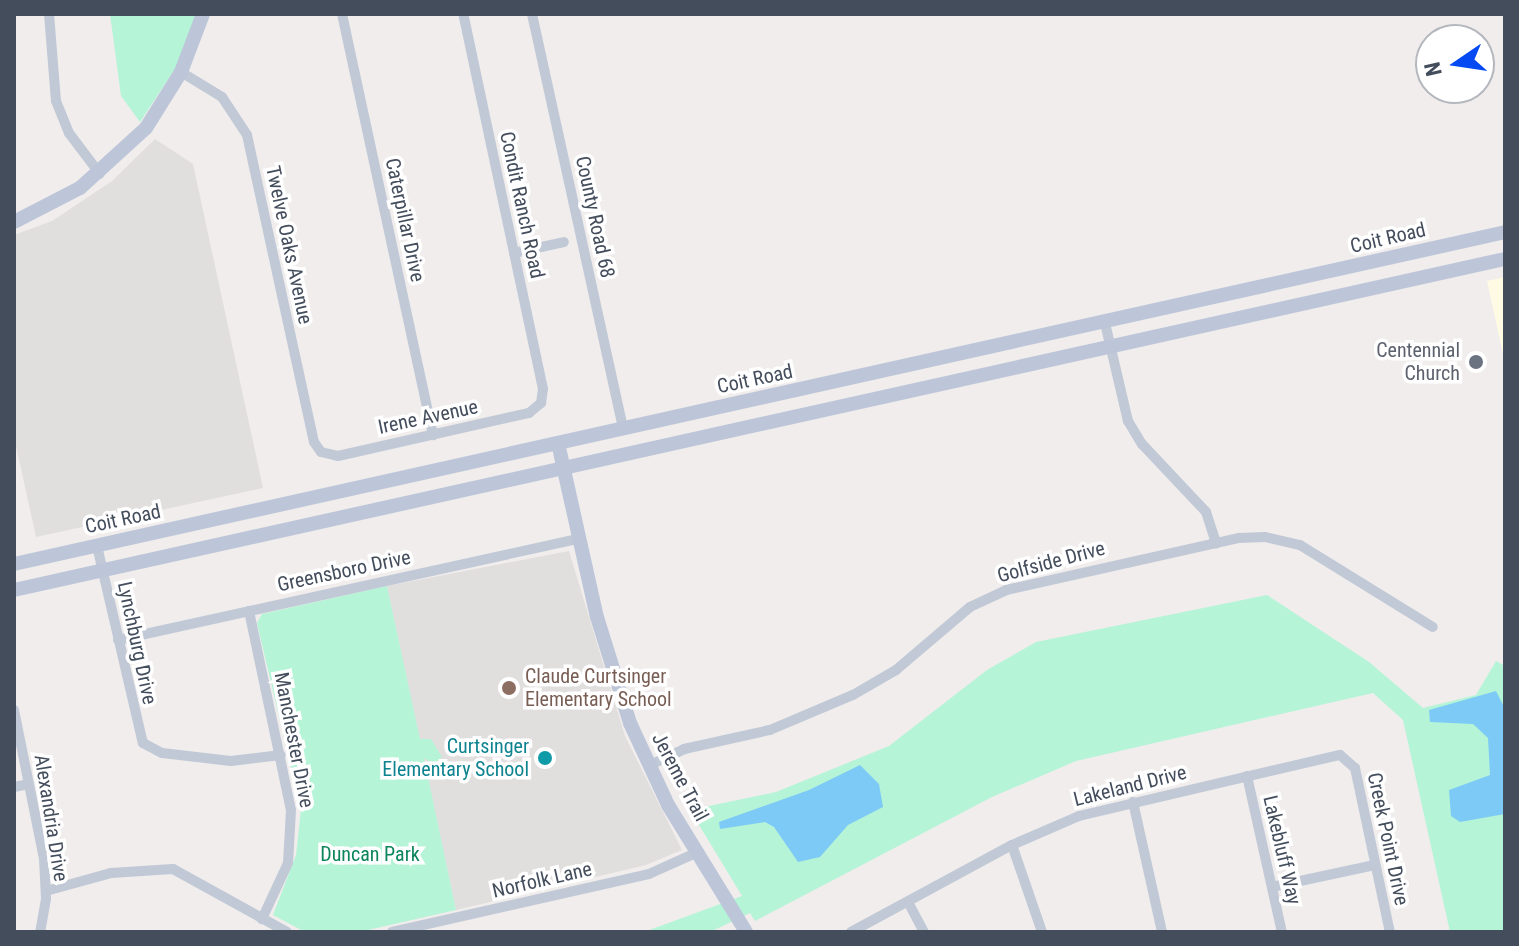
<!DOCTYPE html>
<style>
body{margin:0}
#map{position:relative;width:1519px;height:946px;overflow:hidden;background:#f0edec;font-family:"Roboto Condensed",sans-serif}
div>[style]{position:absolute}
.commercial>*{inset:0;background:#fefae3}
.education>*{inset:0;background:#e1dede}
.green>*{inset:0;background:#b5f4d7}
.water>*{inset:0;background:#7dcaf6}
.street>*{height:10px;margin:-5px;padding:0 5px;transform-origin:5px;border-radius:5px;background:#c1c9d6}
.secondary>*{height:14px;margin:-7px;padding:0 7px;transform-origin:7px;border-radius:7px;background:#bdc6d9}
.dots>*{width:22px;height:22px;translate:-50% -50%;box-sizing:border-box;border:4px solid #fff;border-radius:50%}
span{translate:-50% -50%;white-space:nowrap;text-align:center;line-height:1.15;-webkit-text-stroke:7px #fff;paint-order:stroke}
.street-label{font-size:20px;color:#434d5c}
.worship-label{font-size:20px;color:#5b616d}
.right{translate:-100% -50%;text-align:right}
.education-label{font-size:20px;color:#785e54}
.left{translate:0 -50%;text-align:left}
.culture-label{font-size:20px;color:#0d838f}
.park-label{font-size:20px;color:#0c855b}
.frame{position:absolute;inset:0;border:16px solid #434d5c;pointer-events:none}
.north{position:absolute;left:1415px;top:24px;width:80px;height:80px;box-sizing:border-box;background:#fff;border:2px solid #b4b8be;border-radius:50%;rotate:257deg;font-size:22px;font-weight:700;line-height:32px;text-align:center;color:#434d5c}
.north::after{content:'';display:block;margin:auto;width:28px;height:36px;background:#0549f2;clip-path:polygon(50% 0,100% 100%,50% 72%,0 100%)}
</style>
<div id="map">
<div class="commercial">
<i style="clip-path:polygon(1505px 277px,1505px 364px,1487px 281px)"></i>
</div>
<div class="education">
<i style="clip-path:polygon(155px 139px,193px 164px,263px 488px,36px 537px,14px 437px,14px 235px,52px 221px,112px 181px)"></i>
<i style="clip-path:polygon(569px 551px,625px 736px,682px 850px,646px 865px,456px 910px,387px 586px)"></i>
</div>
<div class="green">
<i style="clip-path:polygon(110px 14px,198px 14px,180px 61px,140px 122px,121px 96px)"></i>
<i style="clip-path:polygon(387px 586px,420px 739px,431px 739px,442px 757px,434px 764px,424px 758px,456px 910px,359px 932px,305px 932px,273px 915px,296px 855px,301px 810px,257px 623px,262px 614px)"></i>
<i style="clip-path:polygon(1267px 595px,1369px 662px,1423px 708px,1476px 695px,1496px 661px,1505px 666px,1505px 932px,1450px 932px,1403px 720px,1373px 693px,1076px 761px,992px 797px,755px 921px,750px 913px,710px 932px,644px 932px,742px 896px,690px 810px,776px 792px,889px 746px,987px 670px,1036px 642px)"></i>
</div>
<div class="water">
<i style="clip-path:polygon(1496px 691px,1505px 709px,1505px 814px,1460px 822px,1451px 816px,1449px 790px,1490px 775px,1488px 738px,1473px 724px,1430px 722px,1429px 710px)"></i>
<i style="clip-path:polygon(860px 765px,879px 784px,883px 807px,848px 825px,820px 857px,798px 862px,774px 827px,765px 822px,720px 829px,719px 822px,809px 790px)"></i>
</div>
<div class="street">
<i style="left:49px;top:14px;width:87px;rotate:85.4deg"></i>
<i style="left:56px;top:101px;width:35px;rotate:68deg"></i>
<i style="left:69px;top:133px;width:51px;rotate:52.9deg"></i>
<i style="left:342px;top:14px;width:431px;rotate:77.8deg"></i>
<i style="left:532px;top:14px;width:425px;rotate:77.6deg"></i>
<i style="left:181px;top:72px;width:48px;rotate:31.4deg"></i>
<i style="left:222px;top:97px;width:45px;rotate:56.7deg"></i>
<i style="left:247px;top:135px;width:314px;rotate:77.7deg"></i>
<i style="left:314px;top:442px;width:12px;rotate:55deg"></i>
<i style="left:321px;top:452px;width:17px;rotate:13deg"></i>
<i style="left:338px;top:456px;width:196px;rotate:-12.7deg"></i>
<i style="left:529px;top:413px;width:16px;rotate:-40deg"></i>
<i style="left:541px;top:403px;width:14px;rotate:-82deg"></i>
<i style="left:543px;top:389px;width:383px;rotate:-102deg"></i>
<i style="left:514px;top:253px;width:51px;rotate:-12.4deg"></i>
<i style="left:1105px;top:323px;width:101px;rotate:76.8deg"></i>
<i style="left:1128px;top:421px;width:27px;rotate:59deg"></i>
<i style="left:1142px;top:444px;width:93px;rotate:46.7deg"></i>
<i style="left:1206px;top:512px;width:33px;rotate:72deg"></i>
<i style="left:97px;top:546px;width:202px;rotate:76.9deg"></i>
<i style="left:143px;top:743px;width:21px;rotate:28deg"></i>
<i style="left:162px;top:753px;width:69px;rotate:6.6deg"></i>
<i style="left:231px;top:761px;width:50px;rotate:-6.8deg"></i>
<i style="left:249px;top:611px;width:203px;rotate:78.1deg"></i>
<i style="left:291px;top:810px;width:53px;rotate:93.2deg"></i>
<i style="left:288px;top:863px;width:62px;rotate:114.9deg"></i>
<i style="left:118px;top:640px;width:472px;rotate:-12.4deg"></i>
<i style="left:14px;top:710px;width:152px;rotate:78.6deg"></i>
<i style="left:44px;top:859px;width:40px;rotate:87.1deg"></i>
<i style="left:46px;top:899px;width:34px;rotate:100deg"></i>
<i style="left:648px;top:766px;width:40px;rotate:-25deg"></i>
<i style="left:684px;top:749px;width:88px;rotate:-12.5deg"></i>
<i style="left:770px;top:730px;width:90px;rotate:-22.9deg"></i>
<i style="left:853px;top:695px;width:50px;rotate:-30.2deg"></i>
<i style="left:896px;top:670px;width:97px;rotate:-40.4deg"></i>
<i style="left:970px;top:607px;width:40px;rotate:-25deg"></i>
<i style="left:1006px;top:590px;width:239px;rotate:-12.6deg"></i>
<i style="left:1239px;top:538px;width:26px;rotate:-2deg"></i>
<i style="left:1265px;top:537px;width:36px;rotate:13deg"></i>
<i style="left:1300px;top:545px;width:156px;rotate:31.7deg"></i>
<i style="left:1247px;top:776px;width:160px;rotate:77.4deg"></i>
<i style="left:14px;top:787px;width:15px;rotate:-11deg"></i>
<i style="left:1133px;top:802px;width:133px;rotate:77.4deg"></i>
<i style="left:1012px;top:845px;width:92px;rotate:71deg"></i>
<i style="left:1272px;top:887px;width:105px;rotate:-12.1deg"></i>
<i style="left:46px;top:891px;width:67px;rotate:-15.5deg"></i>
<i style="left:111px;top:873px;width:62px;rotate:-3.7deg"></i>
<i style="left:173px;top:869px;width:130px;rotate:28.9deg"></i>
<i style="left:908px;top:902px;width:34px;rotate:62deg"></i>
<i style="left:392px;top:932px;width:263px;rotate:-12.7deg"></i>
<i style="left:649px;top:874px;width:54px;rotate:-24.2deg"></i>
<i style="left:851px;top:932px;width:183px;rotate:-28.4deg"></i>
<i style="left:1012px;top:845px;width:73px;rotate:-23.4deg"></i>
<i style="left:1079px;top:816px;width:268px;rotate:-13.2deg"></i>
<i style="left:1340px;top:755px;width:20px;rotate:41deg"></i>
<i style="left:1355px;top:768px;width:168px;rotate:78deg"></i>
</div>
<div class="secondary">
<i style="left:14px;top:222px;width:74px;rotate:-27.3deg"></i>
<i style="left:80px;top:188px;width:89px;rotate:-42.3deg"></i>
<i style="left:146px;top:128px;width:66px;rotate:-58deg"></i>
<i style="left:181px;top:72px;width:62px;rotate:-69.2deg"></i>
<i style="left:558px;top:443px;width:178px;rotate:77.4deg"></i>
<i style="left:597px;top:617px;width:111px;rotate:72.7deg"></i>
<i style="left:630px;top:723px;width:90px;rotate:65.1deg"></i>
<i style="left:668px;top:805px;width:149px;rotate:58.4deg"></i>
<i style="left:14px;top:564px;width:1528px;rotate:-12.55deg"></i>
<i style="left:14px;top:590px;width:1527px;rotate:-12.52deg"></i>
</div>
<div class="dots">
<i style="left:1476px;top:362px;background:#6b7280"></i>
<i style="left:509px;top:688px;background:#8d6e63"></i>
<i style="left:545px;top:758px;background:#0f9aa8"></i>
</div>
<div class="street-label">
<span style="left:522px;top:205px;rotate:78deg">Condit Ranch Road</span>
<span style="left:595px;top:217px;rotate:78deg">County Road 68</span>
<span style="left:405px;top:220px;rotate:78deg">Caterpillar Drive</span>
<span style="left:1388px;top:238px;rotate:-13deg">Coit Road</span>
<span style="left:289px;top:245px;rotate:78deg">Twelve Oaks Avenue</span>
<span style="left:755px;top:379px;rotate:-12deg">Coit Road</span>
<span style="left:428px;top:417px;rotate:-12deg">Irene Avenue</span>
<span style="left:123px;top:519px;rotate:-12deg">Coit Road</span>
<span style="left:1051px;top:562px;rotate:-15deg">Golfside Drive</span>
<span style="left:344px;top:571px;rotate:-12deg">Greensboro Drive</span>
<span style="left:137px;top:643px;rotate:78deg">Lynchburg Drive</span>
<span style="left:294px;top:740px;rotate:79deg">Manchester Drive</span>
<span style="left:680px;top:777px;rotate:62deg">Jereme Trail</span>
<span style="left:1130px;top:786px;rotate:-14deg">Lakeland Drive</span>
<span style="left:51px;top:818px;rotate:81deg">Alexandria Drive</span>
<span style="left:1388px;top:839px;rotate:78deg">Creek Point Drive</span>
<span style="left:1282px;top:850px;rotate:77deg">Lakebluff Way</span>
<span style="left:542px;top:880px;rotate:-13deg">Norfolk Lane</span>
</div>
<div class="worship-label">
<span class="right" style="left:1460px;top:362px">Centennial<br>Church</span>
</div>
<div class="education-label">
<span class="left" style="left:525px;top:688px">Claude Curtsinger<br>Elementary School</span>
</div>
<div class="culture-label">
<span class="right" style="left:529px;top:758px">Curtsinger<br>Elementary School</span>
</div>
<div class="park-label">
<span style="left:370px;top:854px">Duncan Park</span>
</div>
<div class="frame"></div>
<div class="north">N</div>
</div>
